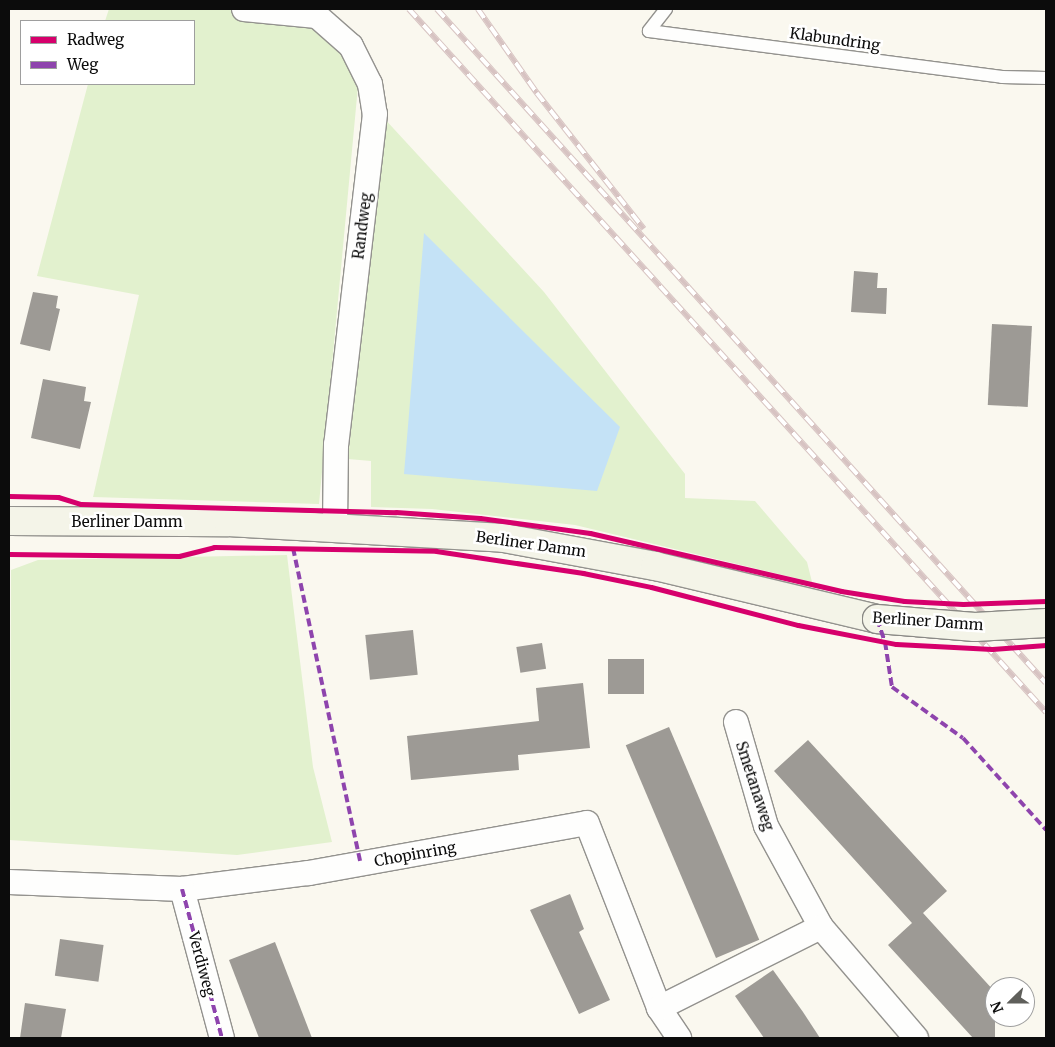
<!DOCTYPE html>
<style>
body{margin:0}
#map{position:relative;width:1055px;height:1047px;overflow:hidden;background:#faf8ef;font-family:Merriweather,serif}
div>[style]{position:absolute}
.green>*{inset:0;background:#e2f1ce}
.water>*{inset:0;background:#c4e2f6}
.building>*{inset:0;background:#9d9a95;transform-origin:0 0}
.roads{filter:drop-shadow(1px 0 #93928e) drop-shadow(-1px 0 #93928e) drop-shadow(0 1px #93928e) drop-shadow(0 -1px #93928e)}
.lane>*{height:12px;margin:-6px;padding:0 6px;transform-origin:6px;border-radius:6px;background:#fefefd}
.street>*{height:24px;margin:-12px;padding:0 12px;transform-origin:12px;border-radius:12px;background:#fefefd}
.secondary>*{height:28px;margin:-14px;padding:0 14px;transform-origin:14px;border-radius:14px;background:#f4f4e8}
.rail>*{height:5.5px;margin-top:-2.75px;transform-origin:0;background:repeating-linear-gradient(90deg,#fff 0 11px,#d7c3c2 0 22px);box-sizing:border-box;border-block:1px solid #d7c3c2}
.bridges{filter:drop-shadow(1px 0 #8a8985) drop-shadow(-1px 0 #8a8985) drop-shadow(0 1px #8a8985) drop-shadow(0 -1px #8a8985)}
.secondary-bridge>*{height:28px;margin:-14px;padding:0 14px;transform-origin:14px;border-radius:14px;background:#f4f4e8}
.quiet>*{height:4px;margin-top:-2px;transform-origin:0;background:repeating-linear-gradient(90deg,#8e44ad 0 8px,transparent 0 12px)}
.cycleway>*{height:5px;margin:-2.5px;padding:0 2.5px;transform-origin:2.5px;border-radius:2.5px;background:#d6006c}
span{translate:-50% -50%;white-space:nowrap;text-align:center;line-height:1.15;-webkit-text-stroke:5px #fff;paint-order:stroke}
.street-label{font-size:15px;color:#0c0c0c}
.frame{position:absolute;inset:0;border:10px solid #0c0c0c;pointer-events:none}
.legend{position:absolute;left:20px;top:20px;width:175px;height:65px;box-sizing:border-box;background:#fff;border:1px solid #9e9e9e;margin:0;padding:6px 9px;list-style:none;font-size:15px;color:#0c0c0c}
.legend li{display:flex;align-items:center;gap:10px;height:25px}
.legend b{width:25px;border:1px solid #9e9e9e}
.north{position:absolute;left:985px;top:977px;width:50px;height:50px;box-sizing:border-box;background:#fff;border:1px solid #9e9e9e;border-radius:50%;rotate:248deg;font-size:14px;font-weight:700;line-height:20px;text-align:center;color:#0c0c0c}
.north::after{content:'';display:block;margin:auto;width:18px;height:22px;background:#5f5f5b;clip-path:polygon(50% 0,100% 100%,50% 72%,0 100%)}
</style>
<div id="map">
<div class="green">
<i style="clip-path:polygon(109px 9px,296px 9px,338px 48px,354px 69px,358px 86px,319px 504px,93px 497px,139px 295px,37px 276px,88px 84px,194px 84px,194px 21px,105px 21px)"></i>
<i style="clip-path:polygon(382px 116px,544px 292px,685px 474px,685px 498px,755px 501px,807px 562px,812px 582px,575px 525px,432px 509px,371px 507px,371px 461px,348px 459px)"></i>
<i style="clip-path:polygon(287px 555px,313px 767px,332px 842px,237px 855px,10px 840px,11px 570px,38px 560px)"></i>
</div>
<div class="water">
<i style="clip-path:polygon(424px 233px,620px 427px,597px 491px,404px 474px)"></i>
</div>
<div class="building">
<i style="clip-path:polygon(854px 271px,878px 273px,877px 288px,887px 288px,886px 314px,851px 312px)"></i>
<i style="clip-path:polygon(33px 292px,58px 296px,56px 308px,60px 309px,50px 351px,20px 344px)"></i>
<i style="left:992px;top:324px;width:40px;height:81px;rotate:3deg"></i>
<i style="clip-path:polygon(43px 379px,86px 387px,84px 401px,91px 402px,80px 449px,31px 438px)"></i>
<i style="left:413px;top:630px;width:45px;height:48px;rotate:84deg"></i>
<i style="left:542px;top:643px;width:26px;height:26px;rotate:81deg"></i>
<i style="left:644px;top:659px;width:35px;height:36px;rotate:90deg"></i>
<i style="clip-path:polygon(583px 683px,590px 748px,518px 755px,519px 770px,411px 780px,407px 736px,539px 721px,536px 688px)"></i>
<i style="left:669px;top:727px;width:231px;height:47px;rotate:67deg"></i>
<i style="clip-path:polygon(808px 740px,947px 891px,923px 913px,995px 992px,995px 1038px,973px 1038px,888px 945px,912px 923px,774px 771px)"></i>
<i style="clip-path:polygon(570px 894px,584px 929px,579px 932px,610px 1000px,579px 1014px,530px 910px)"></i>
<i style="left:60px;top:939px;width:44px;height:37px;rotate:8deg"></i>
<i style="clip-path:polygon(275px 942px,312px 1038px,259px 1038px,229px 960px)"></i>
<i style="clip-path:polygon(773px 970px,803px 1012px,820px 1038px,764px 1038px,735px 996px)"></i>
<i style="clip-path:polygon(25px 1003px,66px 1009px,61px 1038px,20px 1038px)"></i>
</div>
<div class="roads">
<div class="lane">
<i style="left:666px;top:9px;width:28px;rotate:128deg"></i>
<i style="left:649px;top:31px;width:356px;rotate:7.4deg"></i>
<i style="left:1002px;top:77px;width:44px;rotate:1.3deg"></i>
</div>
<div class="street">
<i style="left:244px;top:9px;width:73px;rotate:5.5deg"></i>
<i style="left:317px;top:16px;width:45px;rotate:41.4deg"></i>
<i style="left:351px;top:46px;width:42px;rotate:63.4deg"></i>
<i style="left:370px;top:84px;width:30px;rotate:81deg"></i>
<i style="left:375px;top:114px;width:332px;rotate:96.7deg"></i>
<i style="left:336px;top:444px;width:83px;rotate:90.7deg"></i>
<i style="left:736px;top:722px;width:108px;rotate:73.9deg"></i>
<i style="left:766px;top:826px;width:115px;rotate:61.4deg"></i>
<i style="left:821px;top:927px;width:146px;rotate:49.4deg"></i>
<i style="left:9px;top:882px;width:173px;rotate:2.3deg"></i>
<i style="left:182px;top:889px;width:128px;rotate:-7.2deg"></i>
<i style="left:309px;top:873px;width:282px;rotate:-10.2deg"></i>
<i style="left:587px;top:823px;width:199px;rotate:68.7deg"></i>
<i style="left:659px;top:1008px;width:36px;rotate:56deg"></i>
<i style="left:182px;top:889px;width:154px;rotate:75deg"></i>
<i style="left:659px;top:1008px;width:181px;rotate:-26.6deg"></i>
</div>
<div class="secondary">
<i style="left:9px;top:521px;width:219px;rotate:0.3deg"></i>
<i style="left:228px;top:522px;width:276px;rotate:3.3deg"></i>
<i style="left:504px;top:538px;width:154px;rotate:10.5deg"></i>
<i style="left:655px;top:566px;width:228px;rotate:13.4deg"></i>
</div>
</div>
<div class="rail">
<i style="left:409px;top:9px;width:949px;rotate:47.82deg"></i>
<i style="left:437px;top:9px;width:908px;rotate:47.9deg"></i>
<i style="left:478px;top:9px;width:103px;rotate:54.9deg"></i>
<i style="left:537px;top:93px;width:173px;rotate:51.8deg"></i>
</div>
<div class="bridges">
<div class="secondary-bridge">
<i style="left:877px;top:619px;width:98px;rotate:4.7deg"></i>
<i style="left:975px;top:627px;width:71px;rotate:-3.2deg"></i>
</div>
</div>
<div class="quiet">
<i style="left:293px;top:548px;width:323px;rotate:77.9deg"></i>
<i style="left:877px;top:619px;width:24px;rotate:71deg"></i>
<i style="left:885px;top:642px;width:46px;rotate:81.2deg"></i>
<i style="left:892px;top:687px;width:87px;rotate:35.7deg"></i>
<i style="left:963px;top:738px;width:124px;rotate:47.9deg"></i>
<i style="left:182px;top:889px;width:154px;rotate:75deg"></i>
</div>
<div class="cycleway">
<i style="left:9px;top:496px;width:49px;rotate:1.2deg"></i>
<i style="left:58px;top:497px;width:24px;rotate:17deg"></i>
<i style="left:81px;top:504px;width:315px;rotate:1.5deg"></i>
<i style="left:396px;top:512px;width:84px;rotate:4.1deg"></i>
<i style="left:480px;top:518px;width:111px;rotate:7.8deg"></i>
<i style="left:590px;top:533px;width:258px;rotate:13deg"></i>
<i style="left:841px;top:591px;width:64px;rotate:9deg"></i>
<i style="left:904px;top:601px;width:59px;rotate:2.9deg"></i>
<i style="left:963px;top:604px;width:83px;rotate:-2.1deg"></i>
<i style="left:9px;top:554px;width:170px;rotate:0.7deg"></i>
<i style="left:179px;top:556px;width:36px;rotate:-14deg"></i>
<i style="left:214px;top:547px;width:222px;rotate:1deg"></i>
<i style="left:436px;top:551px;width:149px;rotate:8.5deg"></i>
<i style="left:583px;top:573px;width:69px;rotate:11.6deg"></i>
<i style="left:651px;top:587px;width:152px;rotate:14.5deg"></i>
<i style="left:798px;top:625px;width:100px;rotate:11deg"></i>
<i style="left:896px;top:644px;width:96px;rotate:3deg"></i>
<i style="left:992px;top:649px;width:54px;rotate:-4.2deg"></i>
</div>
<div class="street-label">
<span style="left:835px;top:39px;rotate:8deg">Klabundring</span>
<span style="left:362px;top:226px;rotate:-83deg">Randweg</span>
<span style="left:127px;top:522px">Berliner Damm</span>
<span style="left:531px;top:544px;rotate:8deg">Berliner Damm</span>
<span style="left:928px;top:621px;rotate:4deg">Berliner Damm</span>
<span style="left:755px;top:786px;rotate:72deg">Smetanaweg</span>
<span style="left:415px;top:854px;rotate:-10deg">Chopinring</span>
<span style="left:202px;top:964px;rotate:75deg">Verdiweg</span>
</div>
<div class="frame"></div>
<ul class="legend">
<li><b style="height:6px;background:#d6006c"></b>Radweg</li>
<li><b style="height:6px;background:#8e44ad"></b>Weg</li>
</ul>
<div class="north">N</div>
</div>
